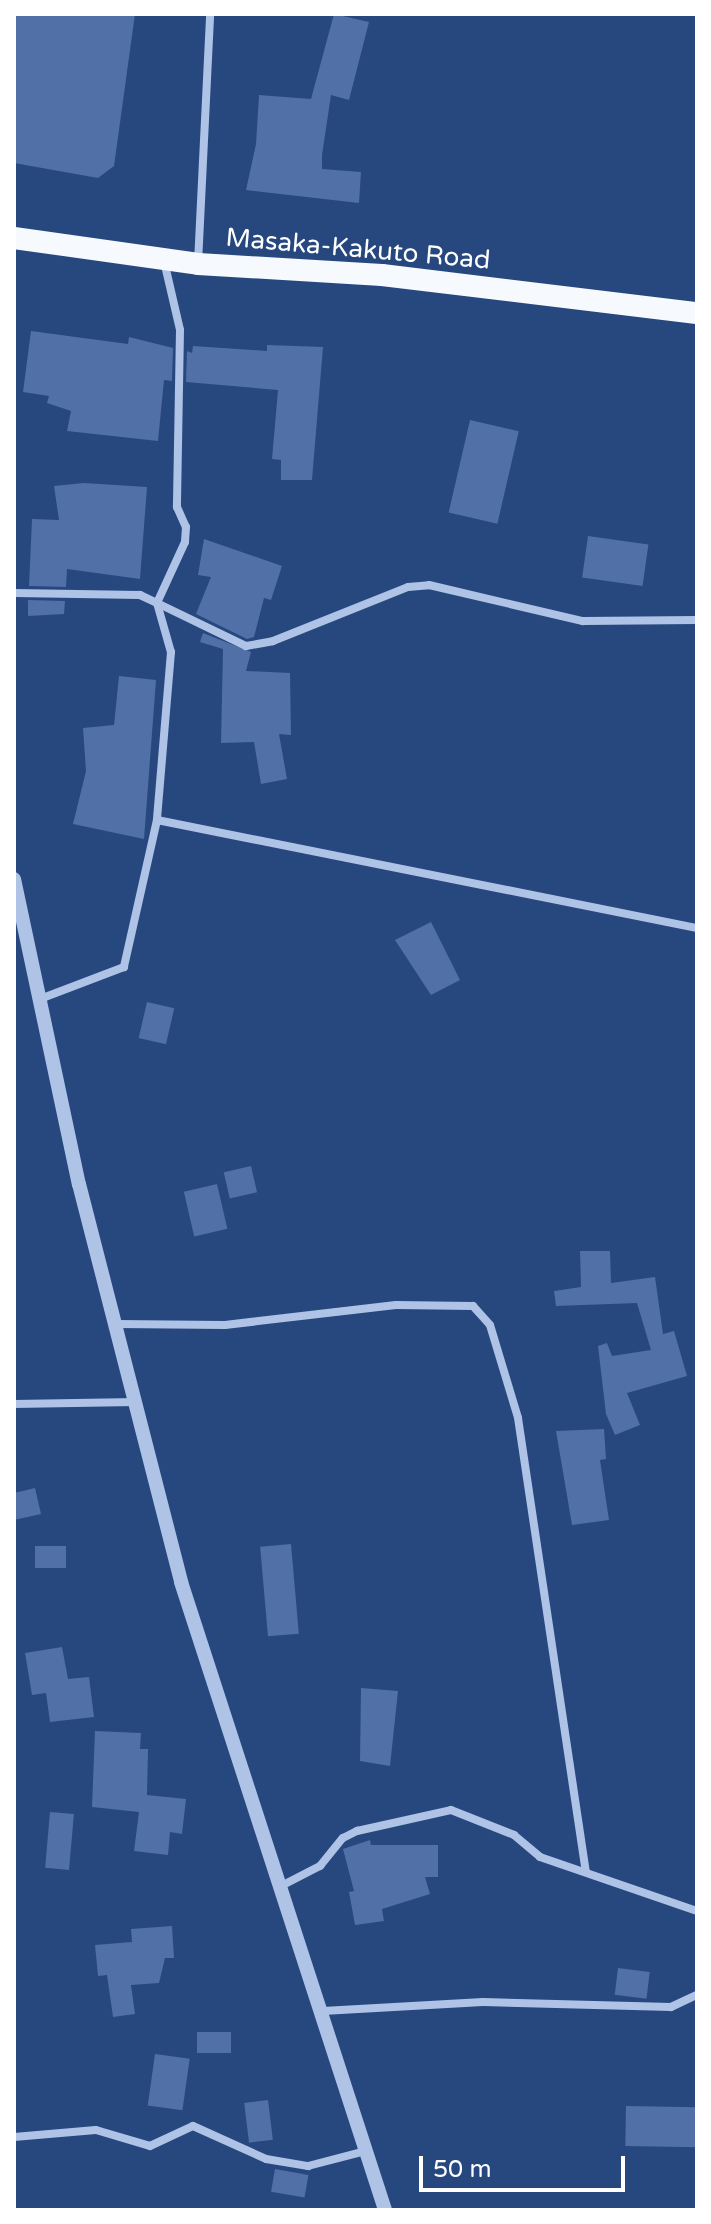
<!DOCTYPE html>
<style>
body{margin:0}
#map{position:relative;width:711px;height:2224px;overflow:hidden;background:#27477f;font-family:"Varela Round",sans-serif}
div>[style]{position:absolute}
.building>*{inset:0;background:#5070a7;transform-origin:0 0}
.minor>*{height:8px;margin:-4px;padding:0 4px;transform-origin:4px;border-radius:4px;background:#aec3e5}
.tertiary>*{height:14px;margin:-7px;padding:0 7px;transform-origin:7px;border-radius:7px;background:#aec3e5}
.trunk>*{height:22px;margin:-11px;padding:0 11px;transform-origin:11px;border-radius:11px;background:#f6f9fe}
span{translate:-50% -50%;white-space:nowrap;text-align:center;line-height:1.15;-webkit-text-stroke:6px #27477f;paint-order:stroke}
.street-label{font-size:26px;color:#fff}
.frame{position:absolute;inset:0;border:16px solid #fff;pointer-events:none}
.scale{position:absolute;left:419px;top:2156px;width:206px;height:36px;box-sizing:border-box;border:4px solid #fff;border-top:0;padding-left:10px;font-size:24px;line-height:28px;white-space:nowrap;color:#fff;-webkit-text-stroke:6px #27477f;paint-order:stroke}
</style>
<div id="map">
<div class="building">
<i style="clip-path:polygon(14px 14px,135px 14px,114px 166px,98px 178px,14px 163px)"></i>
<i style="clip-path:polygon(334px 14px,369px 22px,349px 100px,331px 95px,322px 155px,322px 169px,361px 172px,359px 203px,246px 190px,256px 144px,259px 95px,311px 99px)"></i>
<i style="clip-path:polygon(31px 331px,128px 344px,129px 337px,173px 348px,172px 381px,164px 380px,158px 441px,67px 431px,71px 411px,47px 403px,49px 396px,23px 392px)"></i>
<i style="clip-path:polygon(267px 345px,323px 347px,312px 480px,281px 480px,281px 460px,272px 459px,278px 390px,186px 382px,187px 351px,192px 353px,193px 346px,267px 351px)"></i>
<i style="left:470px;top:420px;width:50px;height:95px;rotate:13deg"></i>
<i style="clip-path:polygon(84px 483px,147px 487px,140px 579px,67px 569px,66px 587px,29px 586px,32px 519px,59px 520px,54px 486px)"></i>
<i style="left:588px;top:536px;width:61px;height:42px;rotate:8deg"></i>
<i style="clip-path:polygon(204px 539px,282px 566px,271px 600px,264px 598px,254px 637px,247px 639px,196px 614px,211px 577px,198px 575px)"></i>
<i style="clip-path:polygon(28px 600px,65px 601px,64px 614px,28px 616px)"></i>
<i style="clip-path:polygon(203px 633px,251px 652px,246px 671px,290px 673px,291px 735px,279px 734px,287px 779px,261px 784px,254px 742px,221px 743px,223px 649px,200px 642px)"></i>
<i style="clip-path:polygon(119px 676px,156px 680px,144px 839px,73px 824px,86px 771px,83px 728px,114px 725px)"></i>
<i style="clip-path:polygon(431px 922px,460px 980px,431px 995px,395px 940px)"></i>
<i style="left:147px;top:1002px;width:28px;height:37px;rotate:13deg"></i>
<i style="left:251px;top:1166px;width:27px;height:28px;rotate:77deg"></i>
<i style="left:217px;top:1184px;width:46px;height:34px;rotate:77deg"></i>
<i style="clip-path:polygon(580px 1251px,610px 1251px,611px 1283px,655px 1277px,663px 1334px,674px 1331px,687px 1376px,627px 1393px,640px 1425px,615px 1435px,606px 1414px,598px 1346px,607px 1343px,612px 1356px,651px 1350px,637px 1303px,556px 1306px,554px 1291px,581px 1287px)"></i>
<i style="clip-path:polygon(604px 1429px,606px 1459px,600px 1460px,609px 1520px,572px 1525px,556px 1431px)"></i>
<i style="clip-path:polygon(35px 1488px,41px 1514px,14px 1520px,14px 1493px)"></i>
<i style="left:291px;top:1544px;width:90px;height:31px;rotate:85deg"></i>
<i style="left:66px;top:1546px;width:22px;height:31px;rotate:90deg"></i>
<i style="clip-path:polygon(62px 1647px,68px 1679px,89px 1677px,94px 1717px,50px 1722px,46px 1693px,32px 1695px,25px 1653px)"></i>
<i style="clip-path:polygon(361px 1688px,398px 1691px,390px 1766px,360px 1761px)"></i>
<i style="clip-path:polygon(95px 1731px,141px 1733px,140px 1749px,148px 1749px,147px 1795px,186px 1799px,182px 1834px,170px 1832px,168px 1855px,134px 1851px,139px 1812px,92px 1807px)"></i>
<i style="left:50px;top:1812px;width:24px;height:56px;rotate:5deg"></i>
<i style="clip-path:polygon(370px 1840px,371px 1845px,438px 1845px,438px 1877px,425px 1877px,430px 1894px,382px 1909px,384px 1921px,355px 1925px,349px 1892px,354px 1891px,343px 1849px)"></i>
<i style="clip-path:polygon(172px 1926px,174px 1958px,165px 1958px,159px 1983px,131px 1985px,135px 2014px,113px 2017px,107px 1975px,98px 1976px,95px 1945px,132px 1942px,131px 1929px)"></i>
<i style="left:618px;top:1968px;width:32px;height:27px;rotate:7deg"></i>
<i style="left:197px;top:2032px;width:34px;height:21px"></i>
<i style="left:155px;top:2054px;width:35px;height:52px;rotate:8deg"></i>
<i style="left:268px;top:2100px;width:40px;height:24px;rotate:83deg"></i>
<i style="left:626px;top:2106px;width:71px;height:40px;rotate:1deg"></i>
<i style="left:275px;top:2169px;width:34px;height:23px;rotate:10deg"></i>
</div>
<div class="minor">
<i style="left:164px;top:261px;width:71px;rotate:76.9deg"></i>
<i style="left:180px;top:330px;width:177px;rotate:91deg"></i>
<i style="left:177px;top:507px;width:22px;rotate:66deg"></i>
<i style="left:186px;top:527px;width:15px;rotate:94deg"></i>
<i style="left:185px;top:542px;width:67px;rotate:114.7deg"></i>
<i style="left:157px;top:603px;width:99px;rotate:25.8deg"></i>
<i style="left:246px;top:646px;width:27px;rotate:-10deg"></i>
<i style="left:273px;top:641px;width:145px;rotate:-21.8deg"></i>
<i style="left:408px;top:587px;width:21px;rotate:-5deg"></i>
<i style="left:429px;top:585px;width:158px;rotate:13.2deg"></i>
<i style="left:583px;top:621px;width:114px;rotate:-0.5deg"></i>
<i style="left:198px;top:263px;width:249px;rotate:-87.2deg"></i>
<i style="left:14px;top:593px;width:126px;rotate:0.9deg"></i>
<i style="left:140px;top:595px;width:19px;rotate:25deg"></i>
<i style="left:157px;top:603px;width:51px;rotate:74.1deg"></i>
<i style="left:171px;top:652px;width:169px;rotate:94.8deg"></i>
<i style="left:157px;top:820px;width:151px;rotate:102.7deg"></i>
<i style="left:124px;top:967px;width:90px;rotate:159.1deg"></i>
<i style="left:157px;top:820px;width:551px;rotate:11.31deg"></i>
<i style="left:116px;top:1324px;width:109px;rotate:0.5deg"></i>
<i style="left:225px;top:1325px;width:172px;rotate:-6.7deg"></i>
<i style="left:396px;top:1305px;width:77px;rotate:0.7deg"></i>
<i style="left:473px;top:1306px;width:25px;rotate:48deg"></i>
<i style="left:490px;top:1325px;width:97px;rotate:73.2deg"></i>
<i style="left:518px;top:1418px;width:459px;rotate:81.5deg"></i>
<i style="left:14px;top:1404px;width:122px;rotate:-0.9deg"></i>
<i style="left:283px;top:1885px;width:42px;rotate:-27.2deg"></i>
<i style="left:320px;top:1866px;width:36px;rotate:-51deg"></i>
<i style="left:343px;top:1838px;width:16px;rotate:-27deg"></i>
<i style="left:357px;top:1831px;width:96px;rotate:-12.6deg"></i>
<i style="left:451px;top:1810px;width:68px;rotate:21.6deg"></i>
<i style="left:514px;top:1835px;width:34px;rotate:40deg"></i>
<i style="left:540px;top:1857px;width:166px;rotate:19deg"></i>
<i style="left:323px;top:2011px;width:160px;rotate:-3.2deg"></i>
<i style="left:483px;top:2002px;width:188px;rotate:1.5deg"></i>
<i style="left:671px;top:2007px;width:29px;rotate:-25deg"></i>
<i style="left:14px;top:2137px;width:82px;rotate:-4.9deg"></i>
<i style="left:96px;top:2130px;width:56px;rotate:16.5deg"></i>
<i style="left:150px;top:2146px;width:47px;rotate:-24.9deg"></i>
<i style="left:193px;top:2126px;width:80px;rotate:24.3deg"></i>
<i style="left:266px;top:2159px;width:43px;rotate:9.5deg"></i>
<i style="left:308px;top:2166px;width:60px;rotate:-14.5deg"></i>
</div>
<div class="tertiary">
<i style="left:14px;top:879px;width:312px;rotate:78deg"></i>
<i style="left:79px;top:1184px;width:411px;rotate:75.6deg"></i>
<i style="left:181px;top:1582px;width:660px;rotate:72deg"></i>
</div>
<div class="trunk">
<i style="left:14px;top:238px;width:186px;rotate:8deg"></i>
<i style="left:198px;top:264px;width:184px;rotate:3.4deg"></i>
<i style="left:382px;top:275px;width:317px;rotate:6.9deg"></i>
</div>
<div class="street-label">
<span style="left:358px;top:249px;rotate:5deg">Masaka-Kakuto Road</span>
</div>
<div class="frame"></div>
<div class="scale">50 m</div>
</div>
